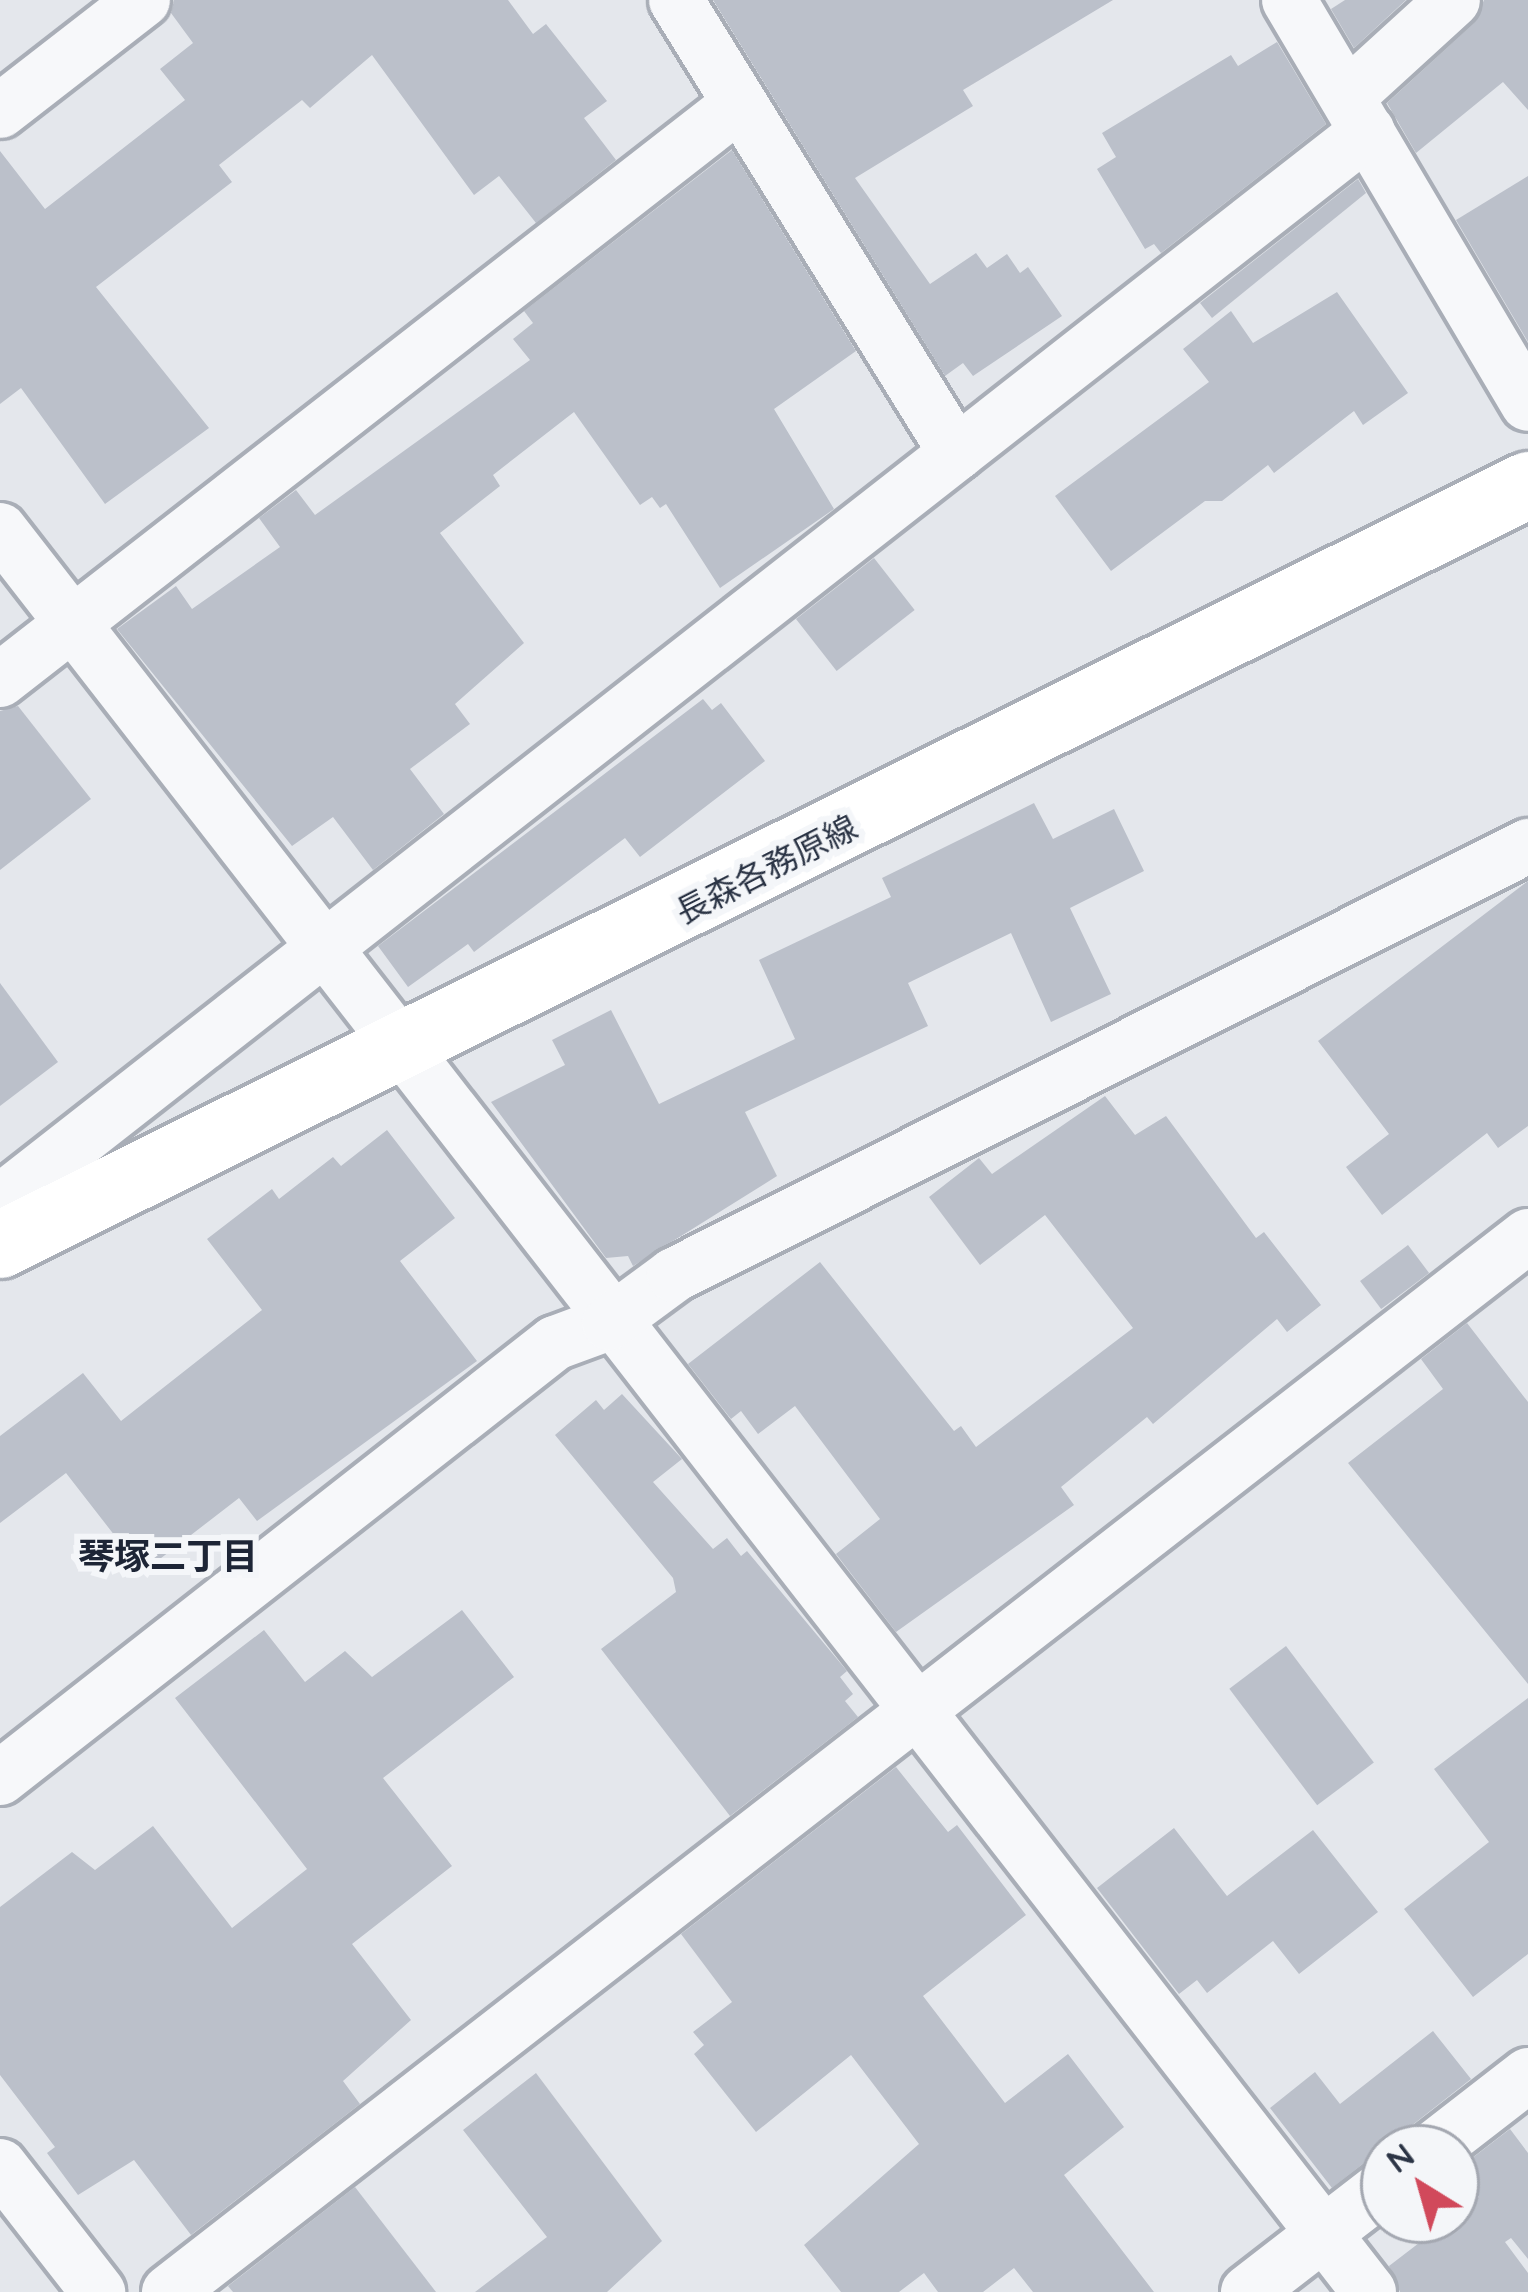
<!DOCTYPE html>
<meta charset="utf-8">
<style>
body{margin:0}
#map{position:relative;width:1528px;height:2292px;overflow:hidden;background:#e4e7ec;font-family:Quicksand,"Noto Sans JP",sans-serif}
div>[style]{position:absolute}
.building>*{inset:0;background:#bbc0ca;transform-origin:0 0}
.roads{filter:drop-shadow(3px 0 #a9aeb7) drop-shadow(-3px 0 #a9aeb7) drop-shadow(0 3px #a9aeb7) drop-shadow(0 -3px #a9aeb7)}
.street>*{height:54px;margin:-27px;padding:0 27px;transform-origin:27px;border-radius:27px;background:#f7f8fa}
.secondary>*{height:66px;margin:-33px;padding:0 33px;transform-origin:33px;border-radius:33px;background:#fff}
span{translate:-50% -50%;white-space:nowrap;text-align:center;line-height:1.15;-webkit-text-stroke:12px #f4f6f9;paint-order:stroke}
.street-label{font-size:33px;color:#2b3445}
.neighbourhood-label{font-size:36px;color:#1d2536;font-weight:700}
.north{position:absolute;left:1360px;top:2124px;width:120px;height:120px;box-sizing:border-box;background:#f4f6f9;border:3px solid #a4a8b1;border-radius:50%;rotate:323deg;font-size:33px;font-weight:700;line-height:48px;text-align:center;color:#2b3445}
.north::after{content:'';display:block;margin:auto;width:42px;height:54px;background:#d1495b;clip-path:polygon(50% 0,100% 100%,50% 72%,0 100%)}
</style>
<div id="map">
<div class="building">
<i style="clip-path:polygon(174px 0,508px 0,533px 34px,546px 24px,607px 101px,584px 118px,616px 160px,536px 223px,499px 176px,474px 195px,372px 55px,310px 108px,302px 100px,219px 165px,232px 182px,96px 287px,209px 428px,105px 504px,21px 388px,0 404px,0 151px,45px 209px,185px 100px,160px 69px,193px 43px,171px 13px)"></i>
<i style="clip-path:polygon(713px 0,1113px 0,963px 90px,973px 106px,855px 178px,930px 284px,976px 253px,987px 268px,1007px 254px,1020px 273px,1028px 267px,1062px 316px,973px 376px,963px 363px,945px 376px)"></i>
<i style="clip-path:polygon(1345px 0,1406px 0,1354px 48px,1331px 9px)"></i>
<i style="clip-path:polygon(1484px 0,1528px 0,1528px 110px,1503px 82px,1416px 153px,1387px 103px,1474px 23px)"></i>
<i style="clip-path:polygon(1277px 42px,1326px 124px,1161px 253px,1154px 244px,1145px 249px,1097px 169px,1116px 157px,1102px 133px,1231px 55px,1238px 66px)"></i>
<i style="clip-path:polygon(732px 150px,856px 351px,774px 409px,834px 509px,720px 588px,666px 504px,660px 508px,652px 497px,640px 505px,574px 412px,493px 475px,500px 486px,440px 533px,524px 643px,455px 704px,470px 724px,410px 769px,444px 814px,373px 870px,333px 817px,292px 846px,117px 629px,176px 586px,192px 609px,280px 547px,259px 518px,296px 490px,315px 515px,530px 360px,513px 339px,533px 323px,524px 311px)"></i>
<i style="clip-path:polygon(1528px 176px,1528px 342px,1456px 220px)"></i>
<i style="clip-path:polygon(1358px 179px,1366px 193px,1212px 318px,1200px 303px)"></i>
<i style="clip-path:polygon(1337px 292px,1408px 393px,1363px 425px,1354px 411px,1274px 473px,1268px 465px,1222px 501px,1205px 501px,1111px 571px,1055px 496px,1209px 382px,1183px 349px,1231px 311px,1253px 343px)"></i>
<i style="left:874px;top:558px;width:66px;height:99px;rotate:52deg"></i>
<i style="clip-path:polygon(703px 699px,712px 710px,721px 703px,765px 761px,640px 857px,625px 838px,474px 952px,468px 944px,408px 987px,378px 946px)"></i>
<i style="clip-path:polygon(18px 706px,91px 799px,0 870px,0 711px)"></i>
<i style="clip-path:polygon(1034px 803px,1053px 839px,1114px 809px,1144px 871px,1070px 908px,1111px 994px,1051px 1022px,1011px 933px,908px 983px,928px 1026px,745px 1112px,777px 1176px,633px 1266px,628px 1256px,606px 1258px,491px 1102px,565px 1065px,552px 1040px,611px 1010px,659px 1104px,795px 1039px,759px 960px,891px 897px,882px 878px)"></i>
<i style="clip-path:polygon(1528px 881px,1528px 1126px,1498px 1148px,1487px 1133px,1382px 1215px,1346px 1167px,1389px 1134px,1318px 1041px)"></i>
<i style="clip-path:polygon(0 983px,58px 1062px,0 1106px)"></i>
<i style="clip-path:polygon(1105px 1096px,1135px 1135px,1166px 1116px,1256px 1238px,1264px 1232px,1321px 1305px,1287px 1332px,1277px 1319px,1153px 1424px,1147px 1417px,1061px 1487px,1074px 1505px,896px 1632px,836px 1554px,880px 1519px,795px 1406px,758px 1434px,741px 1411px,731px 1419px,688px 1364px,820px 1262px,954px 1431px,961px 1426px,976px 1447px,1133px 1328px,1045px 1215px,980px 1265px,929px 1197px,979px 1158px,992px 1174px)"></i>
<i style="clip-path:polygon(387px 1130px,455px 1218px,400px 1261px,477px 1361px,257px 1521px,239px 1498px,143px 1572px,66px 1473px,0 1523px,0 1436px,83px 1373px,121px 1421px,262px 1310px,207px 1239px,272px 1189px,279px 1199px,333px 1157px,341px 1166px)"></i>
<i style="left:1408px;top:1245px;width:35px;height:60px;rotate:53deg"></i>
<i style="clip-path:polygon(1467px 1323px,1528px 1402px,1528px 1684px,1348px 1463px,1443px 1389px,1421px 1359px)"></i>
<i style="clip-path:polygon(622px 1394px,682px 1459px,653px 1482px,713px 1549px,727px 1538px,741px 1556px,747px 1551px,847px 1671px,840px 1677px,853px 1694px,845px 1701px,858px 1717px,730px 1816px,601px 1649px,676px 1592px,673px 1578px,555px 1435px,596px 1400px,604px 1410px)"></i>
<i style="clip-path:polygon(462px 1610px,514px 1677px,383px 1778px,452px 1866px,352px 1944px,411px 2020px,343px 2081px,360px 2104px,191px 2235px,134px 2160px,78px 2195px,47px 2153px,55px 2147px,0 2075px,0 1907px,72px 1852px,95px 1870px,153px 1826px,232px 1928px,307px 1869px,175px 1698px,264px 1630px,305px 1682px,345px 1651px,372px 1677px)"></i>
<i style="left:1286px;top:1646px;width:146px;height:71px;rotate:53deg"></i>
<i style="clip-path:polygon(1528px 1698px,1528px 1954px,1473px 1997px,1404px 1909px,1489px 1842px,1434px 1769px)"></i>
<i style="clip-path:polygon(896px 1767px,948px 1832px,957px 1825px,1026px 1915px,923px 1996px,1005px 2103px,1068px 2054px,1124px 2127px,1064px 2175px,1154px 2292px,1033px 2292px,1014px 2268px,983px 2292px,938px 2292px,924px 2273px,899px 2292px,841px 2292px,804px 2245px,919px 2144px,851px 2055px,756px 2132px,694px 2054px,704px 2045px,693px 2032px,732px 2002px,681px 1934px)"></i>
<i style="clip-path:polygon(1174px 1828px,1227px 1896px,1313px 1830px,1378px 1912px,1299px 1974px,1273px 1941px,1207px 1993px,1197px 1980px,1179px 1994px,1097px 1888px)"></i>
<i style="clip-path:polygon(1433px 2031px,1471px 2079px,1332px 2188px,1270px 2108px,1315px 2072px,1340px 2104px)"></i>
<i style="clip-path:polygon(536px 2073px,662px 2241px,607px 2292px,475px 2292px,547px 2237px,463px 2130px)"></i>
<i style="clip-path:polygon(1510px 2129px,1528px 2153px,1528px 2259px,1511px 2238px,1505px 2242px,1528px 2273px,1528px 2292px,1400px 2292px,1389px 2266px,1479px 2197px,1458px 2169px)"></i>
<i style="clip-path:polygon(355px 2187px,436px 2292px,233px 2292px,228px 2286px)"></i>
</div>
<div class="roads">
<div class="street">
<i style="left:676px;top:0;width:533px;rotate:58.28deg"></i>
<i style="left:1289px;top:0;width:469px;rotate:59.4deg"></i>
<i style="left:1348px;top:96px;width:142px;rotate:-42.4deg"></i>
<i style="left:0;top:111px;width:181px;rotate:-37.8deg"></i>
<i style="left:0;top:530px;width:2231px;rotate:52.15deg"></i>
<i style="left:0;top:680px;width:937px;rotate:-37.93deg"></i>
<i style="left:0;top:1202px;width:1737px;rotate:-38.06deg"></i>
<i style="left:0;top:1778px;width:705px;rotate:-38.09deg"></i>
<i style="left:555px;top:1343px;width:58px;rotate:-20.3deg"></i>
<i style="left:609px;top:1323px;width:81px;rotate:-36.4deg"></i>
<i style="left:674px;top:1275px;width:956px;rotate:-26.67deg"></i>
<i style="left:1434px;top:2148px;width:119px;rotate:-37.8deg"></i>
<i style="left:0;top:2166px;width:160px;rotate:52.1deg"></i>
<i style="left:169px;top:2292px;width:1721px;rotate:-37.85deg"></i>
<i style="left:1248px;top:2292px;width:172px;rotate:-37.7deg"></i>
</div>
<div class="secondary">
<i style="left:0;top:1245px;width:1707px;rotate:-26.44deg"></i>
</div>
</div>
<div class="street-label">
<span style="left:766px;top:869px;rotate:-27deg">長森各務原線</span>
</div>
<div class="neighbourhood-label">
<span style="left:168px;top:1556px">琴塚二丁目</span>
</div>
<div class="north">N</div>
</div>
